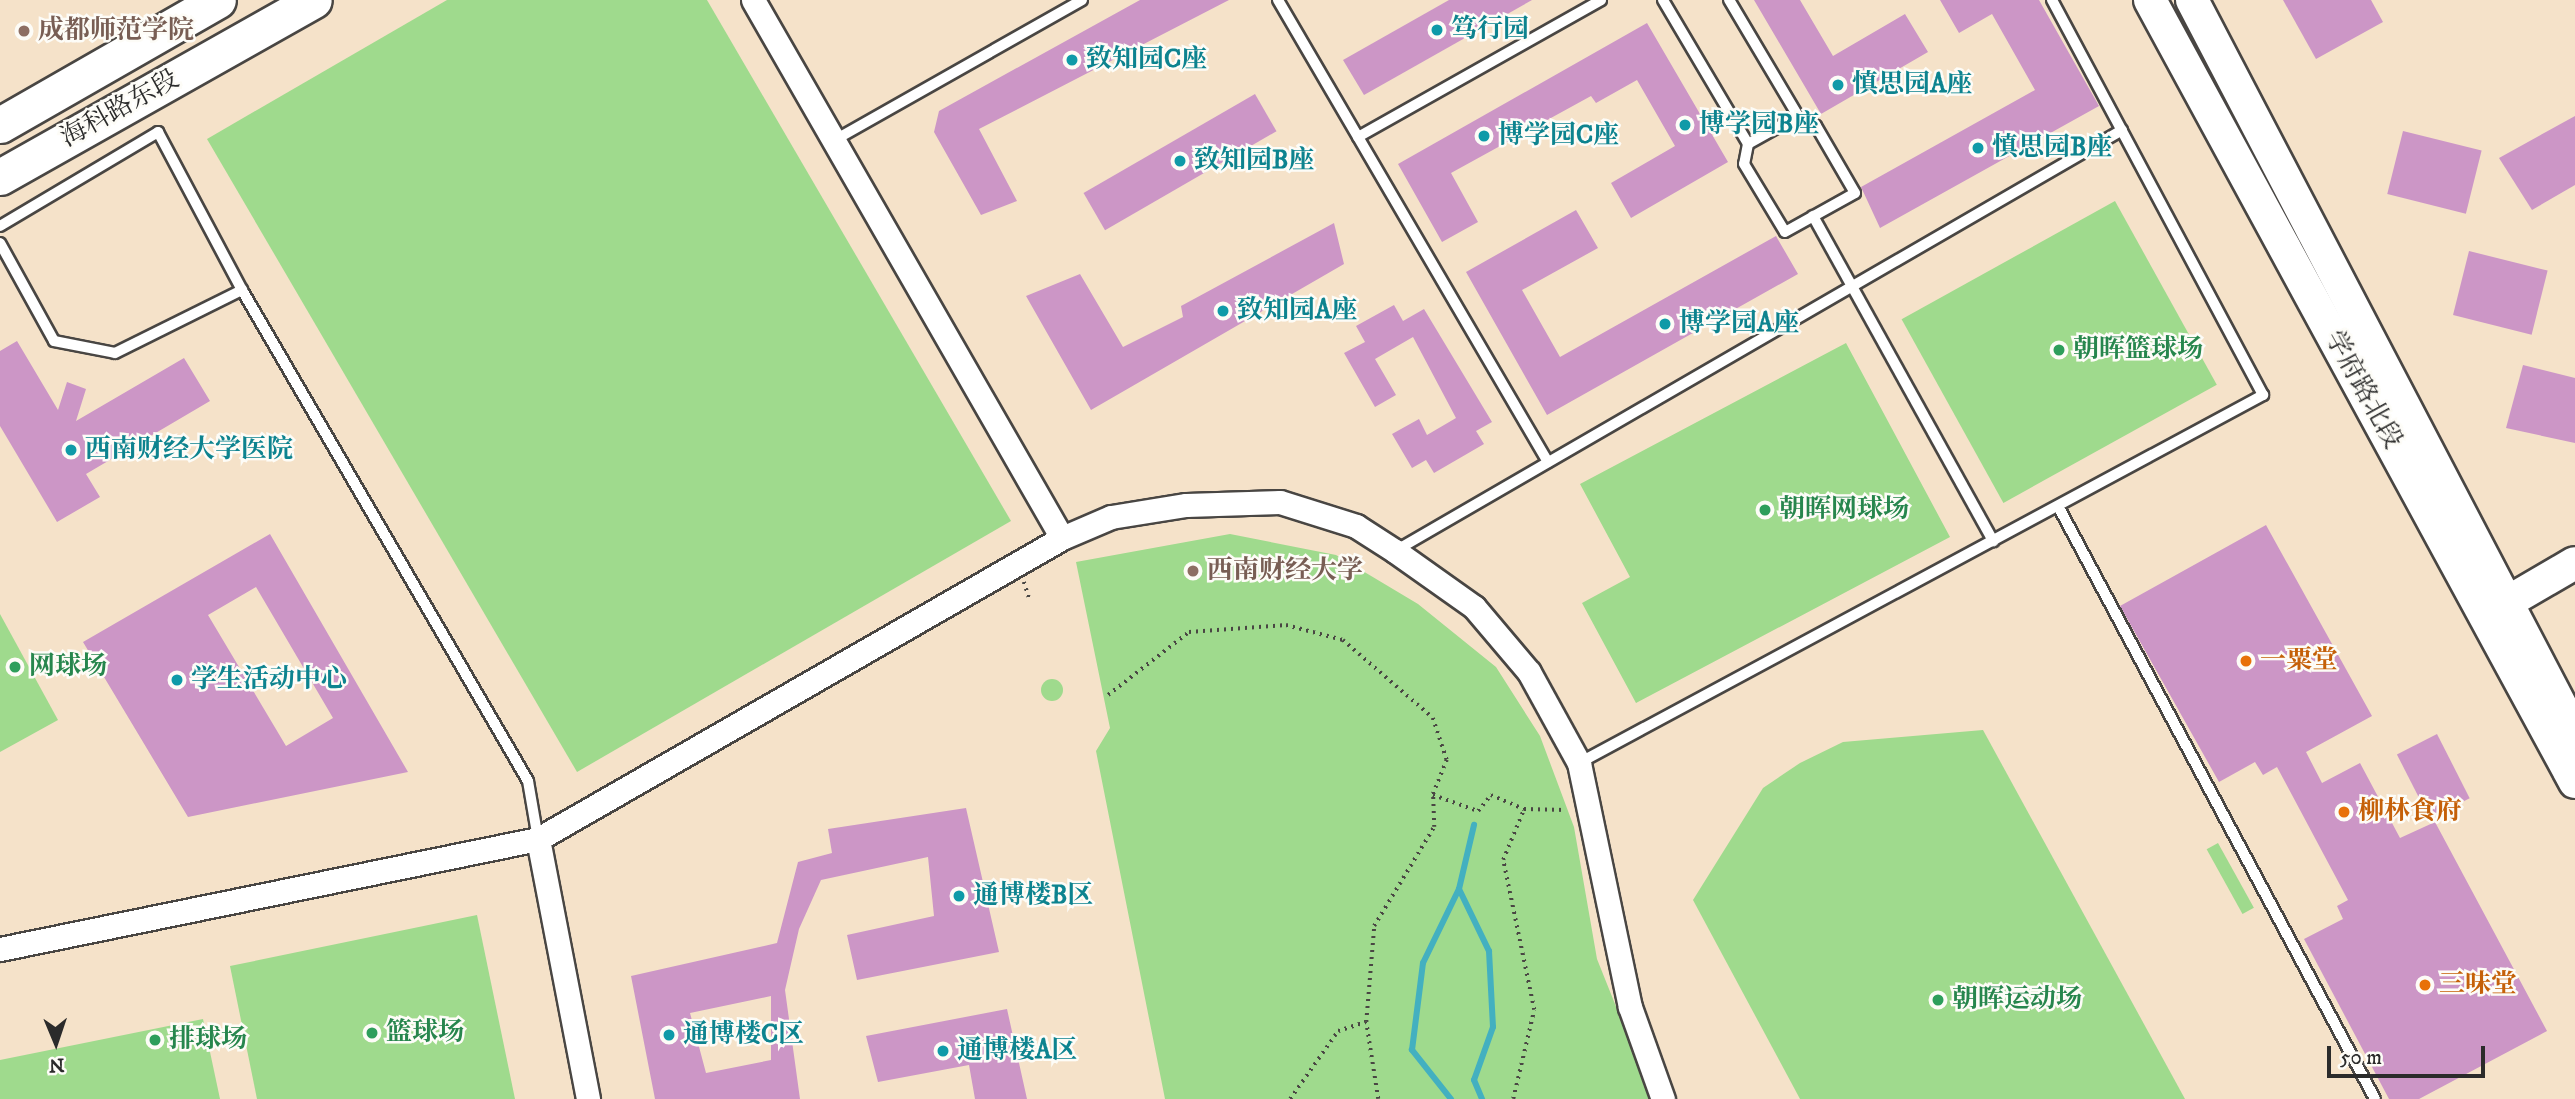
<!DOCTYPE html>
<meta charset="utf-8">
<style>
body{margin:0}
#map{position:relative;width:2575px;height:1099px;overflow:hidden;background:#f5e2c9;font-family:"IM FELL DW Pica","Noto Serif SC",serif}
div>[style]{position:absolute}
.green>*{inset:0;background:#9fda8d;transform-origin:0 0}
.round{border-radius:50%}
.stream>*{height:6px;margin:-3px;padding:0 3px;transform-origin:3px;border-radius:3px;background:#43b0c0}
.building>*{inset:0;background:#cc96c6;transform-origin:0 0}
.path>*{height:3.5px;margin-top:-1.75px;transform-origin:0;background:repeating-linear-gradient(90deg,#494643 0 2px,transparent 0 7px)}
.roads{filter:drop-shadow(2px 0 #494643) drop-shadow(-2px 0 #494643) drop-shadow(0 2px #494643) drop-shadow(0 -2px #494643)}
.lane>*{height:10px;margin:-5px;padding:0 5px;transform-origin:5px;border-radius:5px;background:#fff}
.street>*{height:23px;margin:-11.5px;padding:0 11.5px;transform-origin:11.5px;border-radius:11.5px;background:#fff}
.secondary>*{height:32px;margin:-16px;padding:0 16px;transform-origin:16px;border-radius:16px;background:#fff}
.primary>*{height:35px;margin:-17.5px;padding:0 17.5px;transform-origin:17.5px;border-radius:17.5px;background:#fff}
.dots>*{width:19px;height:19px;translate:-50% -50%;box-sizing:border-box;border:4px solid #fdfcf7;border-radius:50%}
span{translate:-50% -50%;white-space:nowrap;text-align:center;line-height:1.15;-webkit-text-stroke:5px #fdfcf7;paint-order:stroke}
.culture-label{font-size:26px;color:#0d838f;font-weight:700}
.left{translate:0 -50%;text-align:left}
.education-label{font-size:26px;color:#785e54;font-weight:700}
.street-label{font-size:26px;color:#2b2b2b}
.leisure-label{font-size:26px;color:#27864d;font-weight:700}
.food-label{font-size:26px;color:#c56008;font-weight:700}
.north{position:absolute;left:21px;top:1008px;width:70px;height:70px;-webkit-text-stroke:5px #fdfcf7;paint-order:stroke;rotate:178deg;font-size:19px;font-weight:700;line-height:28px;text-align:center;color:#2b2b2b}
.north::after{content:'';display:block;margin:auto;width:24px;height:32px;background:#2b2b2b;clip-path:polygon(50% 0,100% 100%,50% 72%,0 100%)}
.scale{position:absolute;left:2327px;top:1046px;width:158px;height:32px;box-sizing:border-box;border:4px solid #2b2b2b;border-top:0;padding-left:9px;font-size:21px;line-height:24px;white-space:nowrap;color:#2b2b2b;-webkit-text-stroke:5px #fdfcf7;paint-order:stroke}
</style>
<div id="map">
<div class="green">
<i style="clip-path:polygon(447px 0,707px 0,1011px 521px,577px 772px,207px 139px)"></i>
<i style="left:2115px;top:201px;width:210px;height:244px;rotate:61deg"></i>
<i style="clip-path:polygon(1846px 343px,1950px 537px,1636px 703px,1582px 603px,1630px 577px,1580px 484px)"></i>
<i style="clip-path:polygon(1230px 534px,1336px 555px,1418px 604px,1496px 667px,1540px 736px,1574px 827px,1597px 959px,1653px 1099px,1165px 1099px,1096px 751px,1110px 728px,1076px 562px)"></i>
<i style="clip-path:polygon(0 614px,58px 720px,0 752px)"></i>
<i class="round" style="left:1041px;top:679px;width:22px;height:22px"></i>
<i style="clip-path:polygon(1983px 730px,2185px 1099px,1800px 1099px,1693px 900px,1763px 788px,1800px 763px,1843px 742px)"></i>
<i style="left:2218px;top:843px;width:74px;height:13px;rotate:61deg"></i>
<i style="clip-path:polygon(477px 915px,515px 1099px,257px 1099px,230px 966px)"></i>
<i style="clip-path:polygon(203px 1019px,220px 1099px,0 1099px,0 1060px)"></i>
</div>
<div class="stream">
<i style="left:1459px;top:889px;width:69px;rotate:64.2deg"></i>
<i style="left:1489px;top:951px;width:76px;rotate:87deg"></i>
<i style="left:1493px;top:1027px;width:56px;rotate:109.7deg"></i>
<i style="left:1474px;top:1080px;width:21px;rotate:67deg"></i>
<i style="left:1451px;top:1099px;width:63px;rotate:-128.5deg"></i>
<i style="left:1412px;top:1050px;width:88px;rotate:-82.8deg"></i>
<i style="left:1423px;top:963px;width:82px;rotate:-64.1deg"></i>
<i style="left:1459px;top:889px;width:66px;rotate:-76.8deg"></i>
</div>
<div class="building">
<i style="clip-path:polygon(1140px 0,1229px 0,979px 129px,1017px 201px,981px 215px,934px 132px,939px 111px)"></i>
<i style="clip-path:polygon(1449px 0,1532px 0,1364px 95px,1343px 60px)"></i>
<i style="clip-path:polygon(1754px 0,1800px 0,1833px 56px,1905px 14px,1928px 52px,1821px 114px)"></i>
<i style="clip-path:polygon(1940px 0,2039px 0,2099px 106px,1880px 228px,1861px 187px,2035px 90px,1992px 14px,1959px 33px)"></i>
<i style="clip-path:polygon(2283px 0,2371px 0,2383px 22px,2316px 59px)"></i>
<i style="clip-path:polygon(1647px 23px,1728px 162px,1631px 218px,1611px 183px,1675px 146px,1637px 80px,1596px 103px,1591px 96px,1451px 173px,1478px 222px,1442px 242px,1398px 164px)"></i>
<i style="left:1255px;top:94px;width:43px;height:198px;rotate:60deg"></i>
<i style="clip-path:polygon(2575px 116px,2575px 185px,2532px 210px,2499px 158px)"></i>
<i style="left:2403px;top:131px;width:81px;height:65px;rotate:14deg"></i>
<i style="clip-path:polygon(1576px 210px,1598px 248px,1522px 290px,1560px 357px,1776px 236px,1798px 274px,1547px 415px,1466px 272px)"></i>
<i style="clip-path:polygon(1334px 223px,1344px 264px,1091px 410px,1026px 296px,1080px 274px,1123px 347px,1183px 317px,1181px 306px)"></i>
<i style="left:2469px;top:251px;width:81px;height:66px;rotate:14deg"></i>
<i style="clip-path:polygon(1394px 305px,1403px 321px,1424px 309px,1492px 422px,1476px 431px,1484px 444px,1434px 473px,1426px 460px,1412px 468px,1392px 434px,1419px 419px,1427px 435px,1456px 418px,1413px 337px,1375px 359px,1396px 395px,1375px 407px,1344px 353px,1365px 342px,1356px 326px)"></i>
<i style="clip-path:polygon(17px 341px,58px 410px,67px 382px,86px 389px,76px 421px,184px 358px,210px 401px,86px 474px,100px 497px,57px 522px,0 426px,0 351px)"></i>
<i style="clip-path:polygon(2523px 365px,2575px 378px,2575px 443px,2506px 428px)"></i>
<i style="clip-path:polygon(2266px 525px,2372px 716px,2306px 752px,2322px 783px,2360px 763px,2400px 838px,2435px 822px,2547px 1031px,2419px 1099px,2389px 1099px,2304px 939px,2343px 919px,2337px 906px,2348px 900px,2277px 767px,2263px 775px,2255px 762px,2219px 782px,2120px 606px)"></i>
<i style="clip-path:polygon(evenodd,270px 534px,408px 772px,188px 817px,83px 642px,270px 534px,256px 587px,333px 718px,286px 746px,208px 615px,256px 587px)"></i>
<i style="left:2437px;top:734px;width:72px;height:45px;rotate:63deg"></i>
<i style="clip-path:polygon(evenodd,966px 808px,999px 952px,857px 980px,847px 935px,934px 916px,928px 857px,821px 880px,799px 929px,785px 990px,800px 1099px,655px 1099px,631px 976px,777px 943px,798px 862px,832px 853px,828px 829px,966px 808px,771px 996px,771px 1060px,706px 1073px,690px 1013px,771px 996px)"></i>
<i style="clip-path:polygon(1007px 1009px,1027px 1099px,975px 1099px,969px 1065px,878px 1082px,866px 1036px)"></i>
</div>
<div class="path">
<i style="left:1024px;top:582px;width:19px;rotate:72deg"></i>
<i style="left:1108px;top:695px;width:103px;rotate:-37.9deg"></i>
<i style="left:1189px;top:632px;width:97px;rotate:-4.1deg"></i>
<i style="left:1286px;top:625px;width:59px;rotate:14.7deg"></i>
<i style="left:1343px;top:640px;width:119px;rotate:40.9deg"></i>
<i style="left:1433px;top:718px;width:44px;rotate:71.6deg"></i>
<i style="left:1447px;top:760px;width:38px;rotate:112deg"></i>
<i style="left:1290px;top:1099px;width:83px;rotate:-54.8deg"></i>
<i style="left:1338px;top:1031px;width:29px;rotate:-18deg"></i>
<i style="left:1378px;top:1099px;width:78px;rotate:-98.9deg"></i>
<i style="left:1366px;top:1022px;width:96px;rotate:-85.2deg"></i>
<i style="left:1374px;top:926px;width:116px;rotate:-58.8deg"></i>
<i style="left:1434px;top:827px;width:32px;rotate:-92deg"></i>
<i style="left:1433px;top:795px;width:48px;rotate:19.6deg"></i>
<i style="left:1478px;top:811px;width:21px;rotate:-51deg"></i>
<i style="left:1491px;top:795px;width:36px;rotate:23deg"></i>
<i style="left:1524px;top:809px;width:42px;rotate:1.4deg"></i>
<i style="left:1513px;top:1099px;width:91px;rotate:-76.7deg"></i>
<i style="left:1534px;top:1010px;width:153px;rotate:-101.7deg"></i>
<i style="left:1503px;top:860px;width:55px;rotate:-67.6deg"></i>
</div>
<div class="roads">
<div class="lane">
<i style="left:1278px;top:0;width:535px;rotate:59.7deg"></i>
<i style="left:1663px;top:0;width:167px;rotate:59.4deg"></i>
<i style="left:1748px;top:144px;width:20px;rotate:101deg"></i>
<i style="left:1744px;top:164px;width:79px;rotate:58.9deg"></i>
<i style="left:1785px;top:232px;width:80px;rotate:-29.1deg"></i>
<i style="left:1855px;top:193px;width:78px;rotate:-120.2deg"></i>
<i style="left:1816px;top:126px;width:21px;rotate:-151deg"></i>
<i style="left:1798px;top:116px;width:135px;rotate:-120.7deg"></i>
<i style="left:1358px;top:137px;width:279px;rotate:-29.4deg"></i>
<i style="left:833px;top:141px;width:286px;rotate:-29.5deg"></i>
<i style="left:1748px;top:144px;width:57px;rotate:-29.2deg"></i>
<i style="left:1813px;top:216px;width:372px;rotate:61deg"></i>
<i style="left:0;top:226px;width:184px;rotate:-30.7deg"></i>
<i style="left:158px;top:132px;width:179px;rotate:62deg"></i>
<i style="left:242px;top:290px;width:568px;rotate:59.78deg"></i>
<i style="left:528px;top:781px;width:59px;rotate:80.2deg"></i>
<i style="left:0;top:243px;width:112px;rotate:61.1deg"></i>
<i style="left:54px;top:341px;width:62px;rotate:11.1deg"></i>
<i style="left:115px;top:353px;width:142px;rotate:-26.4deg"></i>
<i style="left:2058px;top:506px;width:672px;rotate:61.87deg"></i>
<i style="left:1395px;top:551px;width:840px;rotate:-30.07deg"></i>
<i style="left:1579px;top:763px;width:777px;rotate:-28.28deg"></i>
<i style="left:2263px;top:395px;width:448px;rotate:-118.1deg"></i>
</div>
<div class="street">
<i style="left:753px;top:0;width:620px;rotate:60.13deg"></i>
<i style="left:538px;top:839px;width:265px;rotate:79.1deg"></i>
<i style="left:0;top:949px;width:549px;rotate:-11.56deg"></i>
<i style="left:538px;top:839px;width:604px;rotate:-29.87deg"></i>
<i style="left:1062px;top:538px;width:53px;rotate:-23.2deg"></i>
<i style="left:1111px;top:517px;width:76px;rotate:-9.1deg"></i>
<i style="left:1186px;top:505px;width:94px;rotate:-1.8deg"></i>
<i style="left:1280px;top:502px;width:80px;rotate:17.5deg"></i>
<i style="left:1356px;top:526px;width:46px;rotate:32.7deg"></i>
<i style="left:1395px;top:551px;width:97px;rotate:35.3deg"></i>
<i style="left:1474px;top:607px;width:85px;rotate:49.8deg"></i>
<i style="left:1529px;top:672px;width:104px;rotate:61.2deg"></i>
<i style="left:1579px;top:763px;width:249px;rotate:78.2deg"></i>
<i style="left:1630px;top:1007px;width:98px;rotate:70.3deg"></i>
</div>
<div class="secondary">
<i style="left:2150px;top:0;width:890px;rotate:61.48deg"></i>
<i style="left:2192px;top:0;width:827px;rotate:62.41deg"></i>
<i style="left:2489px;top:613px;width:99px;rotate:-30.2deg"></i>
</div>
<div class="primary">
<i style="left:0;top:125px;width:251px;rotate:-29.8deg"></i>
<i style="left:0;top:177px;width:360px;rotate:-29.4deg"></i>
</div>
</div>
<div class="dots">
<i style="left:1437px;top:30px;background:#0f9aa8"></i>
<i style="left:24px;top:31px;background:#8d6e63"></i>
<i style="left:1072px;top:60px;background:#0f9aa8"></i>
<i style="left:1838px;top:85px;background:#0f9aa8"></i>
<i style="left:1685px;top:125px;background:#0f9aa8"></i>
<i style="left:1484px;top:136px;background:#0f9aa8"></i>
<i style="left:1978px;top:148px;background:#0f9aa8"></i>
<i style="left:1180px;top:161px;background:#0f9aa8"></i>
<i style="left:1223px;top:311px;background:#0f9aa8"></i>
<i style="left:1665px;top:324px;background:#0f9aa8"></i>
<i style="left:2059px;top:350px;background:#2e9e5b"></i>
<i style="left:71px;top:450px;background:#0f9aa8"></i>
<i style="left:1765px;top:510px;background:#2e9e5b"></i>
<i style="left:1193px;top:571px;background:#8d6e63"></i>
<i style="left:2246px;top:661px;background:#e8710a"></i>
<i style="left:15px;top:667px;background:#2e9e5b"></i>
<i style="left:177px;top:680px;background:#0f9aa8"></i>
<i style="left:2344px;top:812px;background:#e8710a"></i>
<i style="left:959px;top:896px;background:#0f9aa8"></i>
<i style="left:2425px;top:985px;background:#e8710a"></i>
<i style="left:1938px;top:1000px;background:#2e9e5b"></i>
<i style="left:372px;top:1033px;background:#2e9e5b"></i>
<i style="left:669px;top:1035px;background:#0f9aa8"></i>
<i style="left:155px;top:1040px;background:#2e9e5b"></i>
<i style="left:943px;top:1051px;background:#0f9aa8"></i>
</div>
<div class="culture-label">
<span class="left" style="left:1451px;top:30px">笃行园</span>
<span class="left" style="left:1086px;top:60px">致知园C座</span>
<span class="left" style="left:1852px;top:85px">慎思园A座</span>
<span class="left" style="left:1699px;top:125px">博学园B座</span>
<span class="left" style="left:1498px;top:136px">博学园C座</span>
<span class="left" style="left:1992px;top:148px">慎思园B座</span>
<span class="left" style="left:1194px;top:161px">致知园B座</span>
<span class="left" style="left:1237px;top:311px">致知园A座</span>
<span class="left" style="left:1679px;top:324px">博学园A座</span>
<span class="left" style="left:85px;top:450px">西南财经大学医院</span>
<span class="left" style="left:191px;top:680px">学生活动中心</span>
<span class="left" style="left:973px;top:896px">通博楼B区</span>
<span class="left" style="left:683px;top:1035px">通博楼C区</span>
<span class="left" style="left:957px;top:1051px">通博楼A区</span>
</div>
<div class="education-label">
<span class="left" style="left:38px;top:31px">成都师范学院</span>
<span class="left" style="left:1207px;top:571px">西南财经大学</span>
</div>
<div class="street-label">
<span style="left:120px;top:109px;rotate:-29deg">海科路东段</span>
<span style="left:2363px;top:390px;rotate:61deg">学府路北段</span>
</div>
<div class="leisure-label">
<span class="left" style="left:2073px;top:350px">朝晖篮球场</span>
<span class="left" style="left:1779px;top:510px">朝晖网球场</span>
<span class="left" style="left:29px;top:667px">网球场</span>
<span class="left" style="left:1952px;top:1000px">朝晖运动场</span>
<span class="left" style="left:386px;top:1033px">篮球场</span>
<span class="left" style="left:169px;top:1040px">排球场</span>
</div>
<div class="food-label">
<span class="left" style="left:2260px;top:661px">一粟堂</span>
<span class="left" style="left:2358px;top:812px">柳林食府</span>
<span class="left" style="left:2439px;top:985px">三味堂</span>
</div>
<div class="north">N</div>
<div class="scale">50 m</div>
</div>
